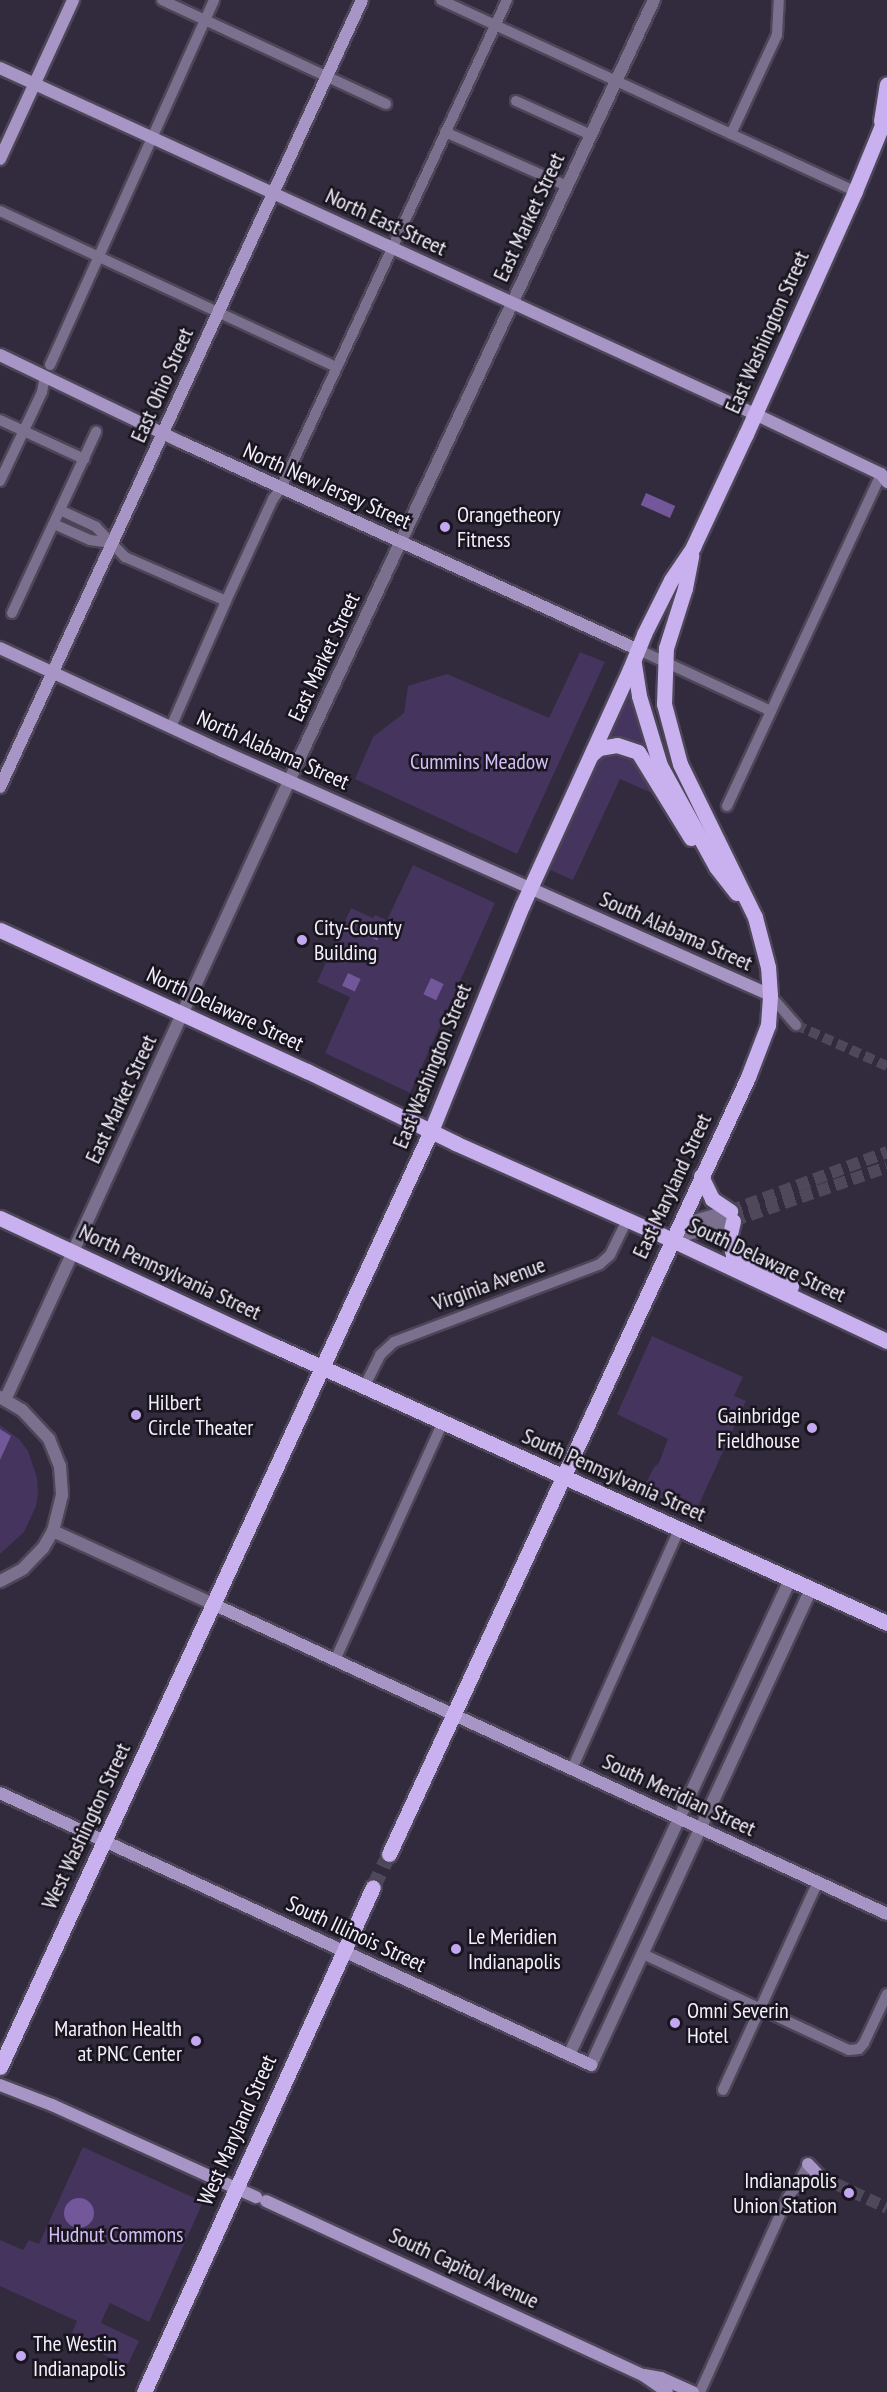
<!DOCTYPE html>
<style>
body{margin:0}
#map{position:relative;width:887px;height:2392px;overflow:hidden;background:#322b3d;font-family:"PT Sans Narrow",sans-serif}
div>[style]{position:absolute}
.green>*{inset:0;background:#45345d}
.water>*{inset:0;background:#72579a;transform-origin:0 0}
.round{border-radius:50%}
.minor-tunnel>*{height:10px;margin-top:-5px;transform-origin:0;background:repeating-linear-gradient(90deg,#4f485a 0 10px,transparent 0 15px)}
.tertiary-tunnel>*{height:12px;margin-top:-6px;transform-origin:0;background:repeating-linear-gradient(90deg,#4f485a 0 12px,transparent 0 18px)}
.secondary-tunnel>*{height:12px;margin-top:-6px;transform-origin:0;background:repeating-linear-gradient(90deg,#4f485a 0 12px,transparent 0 18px)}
.primary-tunnel>*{height:15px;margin-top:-7.5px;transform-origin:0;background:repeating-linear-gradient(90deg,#4f485a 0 15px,transparent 0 23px)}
.roads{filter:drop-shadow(2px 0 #4d4658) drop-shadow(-2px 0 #4d4658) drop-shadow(0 2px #4d4658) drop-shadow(0 -2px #4d4658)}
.minor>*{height:10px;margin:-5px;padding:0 5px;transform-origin:5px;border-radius:5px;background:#7c708f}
.tertiary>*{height:12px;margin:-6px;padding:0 6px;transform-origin:6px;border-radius:6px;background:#7c708f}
.secondary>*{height:12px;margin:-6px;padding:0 6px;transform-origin:6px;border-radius:6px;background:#a795c6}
.primary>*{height:15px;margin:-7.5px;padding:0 7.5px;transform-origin:7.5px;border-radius:7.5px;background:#c9b1f0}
.dots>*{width:16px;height:16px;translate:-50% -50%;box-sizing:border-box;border:3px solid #18151e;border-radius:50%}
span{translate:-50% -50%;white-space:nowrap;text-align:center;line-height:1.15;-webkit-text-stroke:5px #18151e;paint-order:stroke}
.street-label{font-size:22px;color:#f3eefb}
.poi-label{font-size:22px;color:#f3eefb}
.left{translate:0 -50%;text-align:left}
.right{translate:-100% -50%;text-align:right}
.park-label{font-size:22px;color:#d3bef7}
</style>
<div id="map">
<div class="green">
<i style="clip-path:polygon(580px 652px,605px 662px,517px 854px,355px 779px,373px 737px,404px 713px,408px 686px,447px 674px,549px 718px)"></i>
<i style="clip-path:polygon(628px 689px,646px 747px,634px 763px,643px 773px,652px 793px,620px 779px,573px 880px,548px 869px)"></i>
<i style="clip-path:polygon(413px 865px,495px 903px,410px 1093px,325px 1053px,350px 997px,317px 982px,351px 908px,373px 918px,375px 915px,387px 920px)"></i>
<i style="clip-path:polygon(652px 1336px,743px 1377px,734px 1396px,746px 1401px,695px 1513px,643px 1490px,654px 1467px,659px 1463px,668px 1439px,617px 1414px)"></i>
<i style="clip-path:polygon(0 1425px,19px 1439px,28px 1451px,37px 1478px,38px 1492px,36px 1506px,24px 1532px,0 1554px)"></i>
<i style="clip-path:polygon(83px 2147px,203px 2202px,149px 2322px,110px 2303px,105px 2313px,101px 2323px,139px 2341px,127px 2366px,75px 2341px,72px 2333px,77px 2321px,0 2286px,0 2240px,23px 2250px,29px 2240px,39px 2244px)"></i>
</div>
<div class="water">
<i style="left:646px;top:493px;width:32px;height:13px;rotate:24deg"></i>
<i style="left:371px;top:921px;width:14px;height:15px;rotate:25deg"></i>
<i style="left:348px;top:973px;width:14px;height:14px;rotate:25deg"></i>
<i style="left:431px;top:978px;width:14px;height:18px;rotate:25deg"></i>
<i style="clip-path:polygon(0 1429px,11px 1436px,0 1460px)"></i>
<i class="round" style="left:64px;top:2198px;width:30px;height:30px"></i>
</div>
<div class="minor-tunnel">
<i style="left:796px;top:1025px;width:100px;rotate:24.3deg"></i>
</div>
<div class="tertiary-tunnel">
<i style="left:730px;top:1211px;width:168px;rotate:-20.6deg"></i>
<i style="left:733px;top:1221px;width:163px;rotate:-19.3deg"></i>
</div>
<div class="secondary-tunnel">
<i style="left:819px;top:2176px;width:75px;rotate:25.2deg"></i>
</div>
<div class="primary-tunnel">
<i style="left:373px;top:1887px;width:37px;rotate:-64deg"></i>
</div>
<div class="roads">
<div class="minor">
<i style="left:162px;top:0;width:247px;rotate:24.9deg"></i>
<i style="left:441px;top:0;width:456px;rotate:24.8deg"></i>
<i style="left:516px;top:101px;width:82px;rotate:24.4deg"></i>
<i style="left:445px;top:132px;width:133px;rotate:23.9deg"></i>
<i style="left:731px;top:134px;width:109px;rotate:-65.1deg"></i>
<i style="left:777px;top:35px;width:35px;rotate:-87deg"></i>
<i style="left:0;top:211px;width:370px;rotate:24.9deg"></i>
<i style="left:50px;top:365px;width:400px;rotate:-65.8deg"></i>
<i style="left:0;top:420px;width:93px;rotate:24.9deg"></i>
<i style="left:0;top:481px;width:98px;rotate:-64.7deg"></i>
<i style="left:42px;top:392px;width:16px;rotate:-79deg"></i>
<i style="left:60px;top:510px;width:40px;rotate:25deg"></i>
<i style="left:96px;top:527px;width:42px;rotate:46deg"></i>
<i style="left:125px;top:557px;width:110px;rotate:23.5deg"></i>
<i style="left:54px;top:524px;width:39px;rotate:24deg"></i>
<i style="left:90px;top:540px;width:22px;rotate:8deg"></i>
<i style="left:12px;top:613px;width:200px;rotate:-65.1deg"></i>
<i style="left:639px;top:650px;width:145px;rotate:24.8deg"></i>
<i style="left:171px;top:727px;width:137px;rotate:-66.4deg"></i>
<i style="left:226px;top:601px;width:112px;rotate:-65.3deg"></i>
<i style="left:273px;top:499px;width:14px;rotate:-54deg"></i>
<i style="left:281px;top:488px;width:538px;rotate:-65.15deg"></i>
<i style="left:727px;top:806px;width:366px;rotate:-65.1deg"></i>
<i style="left:770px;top:995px;width:40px;rotate:49deg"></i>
<i style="left:364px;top:1387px;width:36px;rotate:-63deg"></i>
<i style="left:380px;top:1355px;width:19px;rotate:-43deg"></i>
<i style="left:394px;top:1342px;width:220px;rotate:-20.7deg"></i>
<i style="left:600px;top:1264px;width:13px;rotate:-42deg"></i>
<i style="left:610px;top:1255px;width:39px;rotate:-64deg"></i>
<i style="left:335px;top:1660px;width:261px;rotate:-65.6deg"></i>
<i style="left:572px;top:1769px;width:262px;rotate:-65.9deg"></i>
<i style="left:643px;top:1954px;width:227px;rotate:25deg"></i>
<i style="left:849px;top:2050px;width:10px;rotate:-6deg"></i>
<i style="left:859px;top:2049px;width:8px;rotate:-50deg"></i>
<i style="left:864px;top:2043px;width:54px;rotate:-64.9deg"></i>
<i style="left:723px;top:2090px;width:229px;rotate:-65.5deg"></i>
<i style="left:700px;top:2392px;width:214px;rotate:-65.7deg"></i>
<i style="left:788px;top:2197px;width:16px;rotate:-52deg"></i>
<i style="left:798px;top:2184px;width:22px;rotate:-63deg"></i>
</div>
<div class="tertiary">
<i style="left:674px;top:1237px;width:26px;rotate:-39deg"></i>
<i style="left:694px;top:1221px;width:37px;rotate:-16deg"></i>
<i style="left:678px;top:1237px;width:57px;rotate:-16.2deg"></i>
<i style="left:0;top:1397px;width:26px;rotate:31deg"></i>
<i style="left:22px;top:1410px;width:40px;rotate:47deg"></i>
<i style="left:49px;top:1439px;width:29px;rotate:68deg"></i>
<i style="left:60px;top:1466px;width:29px;rotate:86deg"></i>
<i style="left:62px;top:1495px;width:37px;rotate:104deg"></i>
<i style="left:53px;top:1531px;width:20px;rotate:120deg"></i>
<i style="left:43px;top:1548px;width:29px;rotate:134deg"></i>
<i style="left:23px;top:1569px;width:26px;rotate:152deg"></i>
<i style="left:5px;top:1400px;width:707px;rotate:-65.35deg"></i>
<i style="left:300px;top:757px;width:836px;rotate:-64.94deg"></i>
<i style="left:53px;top:1531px;width:176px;rotate:24.5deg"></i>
<i style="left:569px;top:2055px;width:524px;rotate:-65.05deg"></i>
<i style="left:591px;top:2065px;width:524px;rotate:-65.19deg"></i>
</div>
<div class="secondary">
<i style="left:0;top:68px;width:831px;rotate:24.62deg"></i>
<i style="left:755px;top:414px;width:140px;rotate:25.5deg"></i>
<i style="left:881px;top:474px;width:10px;rotate:53deg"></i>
<i style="left:0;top:159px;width:175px;rotate:-65.3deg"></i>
<i style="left:0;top:355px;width:201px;rotate:25.7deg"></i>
<i style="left:181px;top:442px;width:503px;rotate:24.43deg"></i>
<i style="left:0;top:648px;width:245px;rotate:24.9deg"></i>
<i style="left:222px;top:751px;width:600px;rotate:24deg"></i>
<i style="left:0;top:787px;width:866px;rotate:-65.3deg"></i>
<i style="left:213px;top:1604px;width:742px;rotate:24.7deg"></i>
<i style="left:0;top:1793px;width:651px;rotate:24.71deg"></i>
<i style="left:0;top:2085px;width:56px;rotate:21deg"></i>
<i style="left:52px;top:2105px;width:224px;rotate:24.3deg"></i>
<i style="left:808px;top:2164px;width:16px;rotate:47deg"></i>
<i style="left:266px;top:2201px;width:415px;rotate:24.8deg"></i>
<i style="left:643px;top:2375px;width:29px;rotate:35deg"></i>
<i style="left:644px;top:2375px;width:17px;rotate:10deg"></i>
<i style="left:661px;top:2378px;width:35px;rotate:24deg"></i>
</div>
<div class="primary">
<i style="left:881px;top:121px;width:37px;rotate:-81deg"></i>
<i style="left:634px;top:664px;width:32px;rotate:81deg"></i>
<i style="left:639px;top:696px;width:72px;rotate:73.1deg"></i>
<i style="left:660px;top:765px;width:116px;rotate:61.2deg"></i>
<i style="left:716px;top:867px;width:33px;rotate:52deg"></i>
<i style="left:592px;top:754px;width:9px;rotate:-41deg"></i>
<i style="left:599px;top:748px;width:18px;rotate:-9deg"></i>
<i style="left:617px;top:745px;width:22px;rotate:18deg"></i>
<i style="left:638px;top:752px;width:101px;rotate:58.4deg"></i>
<i style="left:0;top:930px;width:338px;rotate:24.7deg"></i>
<i style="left:307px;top:1071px;width:165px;rotate:25.9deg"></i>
<i style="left:455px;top:1143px;width:217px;rotate:24deg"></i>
<i style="left:653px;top:1231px;width:259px;rotate:25.2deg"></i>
<i style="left:701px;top:1176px;width:25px;rotate:64deg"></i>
<i style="left:712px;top:1199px;width:22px;rotate:34deg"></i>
<i style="left:0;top:1218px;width:303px;rotate:25deg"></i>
<i style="left:275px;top:1346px;width:672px;rotate:24.35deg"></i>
<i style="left:733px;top:1221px;width:18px;rotate:103deg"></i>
<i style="left:729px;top:1239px;width:16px;rotate:76deg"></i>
<i style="left:733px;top:1255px;width:66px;rotate:28.1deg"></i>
<i style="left:389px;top:1854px;width:856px;rotate:-65.2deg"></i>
<i style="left:748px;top:1077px;width:56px;rotate:-69deg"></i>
<i style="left:768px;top:1025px;width:30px;rotate:-86deg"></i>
<i style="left:770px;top:995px;width:28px;rotate:-94deg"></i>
<i style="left:768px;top:967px;width:52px;rotate:-104.6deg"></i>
<i style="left:755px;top:917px;width:170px;rotate:-116.1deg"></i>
<i style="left:680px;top:764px;width:62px;rotate:-104.9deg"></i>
<i style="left:664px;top:704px;width:56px;rotate:-88deg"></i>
<i style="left:666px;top:648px;width:63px;rotate:-72.4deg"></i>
<i style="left:685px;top:588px;width:33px;rotate:-79deg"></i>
<i style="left:0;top:2067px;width:1030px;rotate:-65.28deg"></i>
<i style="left:431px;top:1131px;width:243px;rotate:-68deg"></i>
<i style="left:522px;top:906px;width:260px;rotate:-65.5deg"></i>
<i style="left:630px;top:669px;width:38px;rotate:-68deg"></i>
<i style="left:644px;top:634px;width:60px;rotate:-63.4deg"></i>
<i style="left:671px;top:580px;width:40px;rotate:-56deg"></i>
<i style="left:693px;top:547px;width:125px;rotate:-64.9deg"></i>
<i style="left:746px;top:434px;width:266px;rotate:-65.8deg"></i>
<i style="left:855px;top:191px;width:84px;rotate:-67.7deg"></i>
<i style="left:144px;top:2392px;width:554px;rotate:-65.61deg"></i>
</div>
</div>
<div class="dots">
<i style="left:445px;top:527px;background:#c4a7f1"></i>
<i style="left:302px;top:940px;background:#c4a7f1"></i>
<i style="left:136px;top:1415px;background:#c4a7f1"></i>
<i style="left:812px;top:1428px;background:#c4a7f1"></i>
<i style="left:456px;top:1949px;background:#c4a7f1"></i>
<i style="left:675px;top:2023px;background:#c4a7f1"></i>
<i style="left:196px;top:2041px;background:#c4a7f1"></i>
<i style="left:849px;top:2193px;background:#c4a7f1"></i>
<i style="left:21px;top:2356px;background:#c4a7f1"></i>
</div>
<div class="street-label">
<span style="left:529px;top:217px;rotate:-65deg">East Market Street</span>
<span style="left:386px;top:222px;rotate:25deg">North East Street</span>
<span style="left:767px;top:332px;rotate:-66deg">East Washington Street</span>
<span style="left:162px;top:385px;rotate:-66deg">East Ohio Street</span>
<span style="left:327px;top:486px;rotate:24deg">North New Jersey Street</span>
<span style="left:324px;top:657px;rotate:-65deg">East Market Street</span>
<span style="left:273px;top:750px;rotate:24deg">North Alabama Street</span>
<span style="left:676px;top:931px;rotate:24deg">South Alabama Street</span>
<span style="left:225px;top:1009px;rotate:25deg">North Delaware Street</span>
<span style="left:432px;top:1066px;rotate:-68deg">East Washington Street</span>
<span style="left:121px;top:1099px;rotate:-65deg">East Market Street</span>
<span style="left:672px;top:1186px;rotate:-65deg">East Maryland Street</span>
<span style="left:767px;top:1260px;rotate:25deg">South Delaware Street</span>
<span style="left:170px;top:1272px;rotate:25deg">North Pennsylvania Street</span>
<span style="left:489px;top:1284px;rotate:-20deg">Virginia Avenue</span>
<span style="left:614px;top:1475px;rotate:24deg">South Pennsylvania Street</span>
<span style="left:679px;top:1795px;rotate:25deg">South Meridian Street</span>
<span style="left:86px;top:1826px;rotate:-65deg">West Washington Street</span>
<span style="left:356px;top:1934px;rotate:25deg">South Illinois Street</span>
<span style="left:237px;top:2130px;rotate:-66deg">West Maryland Street</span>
<span style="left:464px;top:2268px;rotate:25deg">South Capitol Avenue</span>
</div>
<div class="poi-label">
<span class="left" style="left:457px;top:527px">Orangetheory<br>Fitness</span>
<span class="left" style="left:314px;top:940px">City-County<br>Building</span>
<span class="left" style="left:148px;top:1415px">Hilbert<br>Circle Theater</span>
<span class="right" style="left:800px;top:1428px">Gainbridge<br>Fieldhouse</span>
<span class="left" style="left:468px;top:1949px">Le Meridien<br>Indianapolis</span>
<span class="left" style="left:687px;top:2023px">Omni Severin<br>Hotel</span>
<span class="right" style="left:182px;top:2041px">Marathon Health<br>at PNC Center</span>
<span class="right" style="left:837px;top:2193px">Indianapolis<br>Union Station</span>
<span class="left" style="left:33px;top:2356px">The Westin<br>Indianapolis</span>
</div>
<div class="park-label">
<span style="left:479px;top:762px">Cummins Meadow</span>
<span style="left:116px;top:2235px">Hudnut Commons</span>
</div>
</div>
